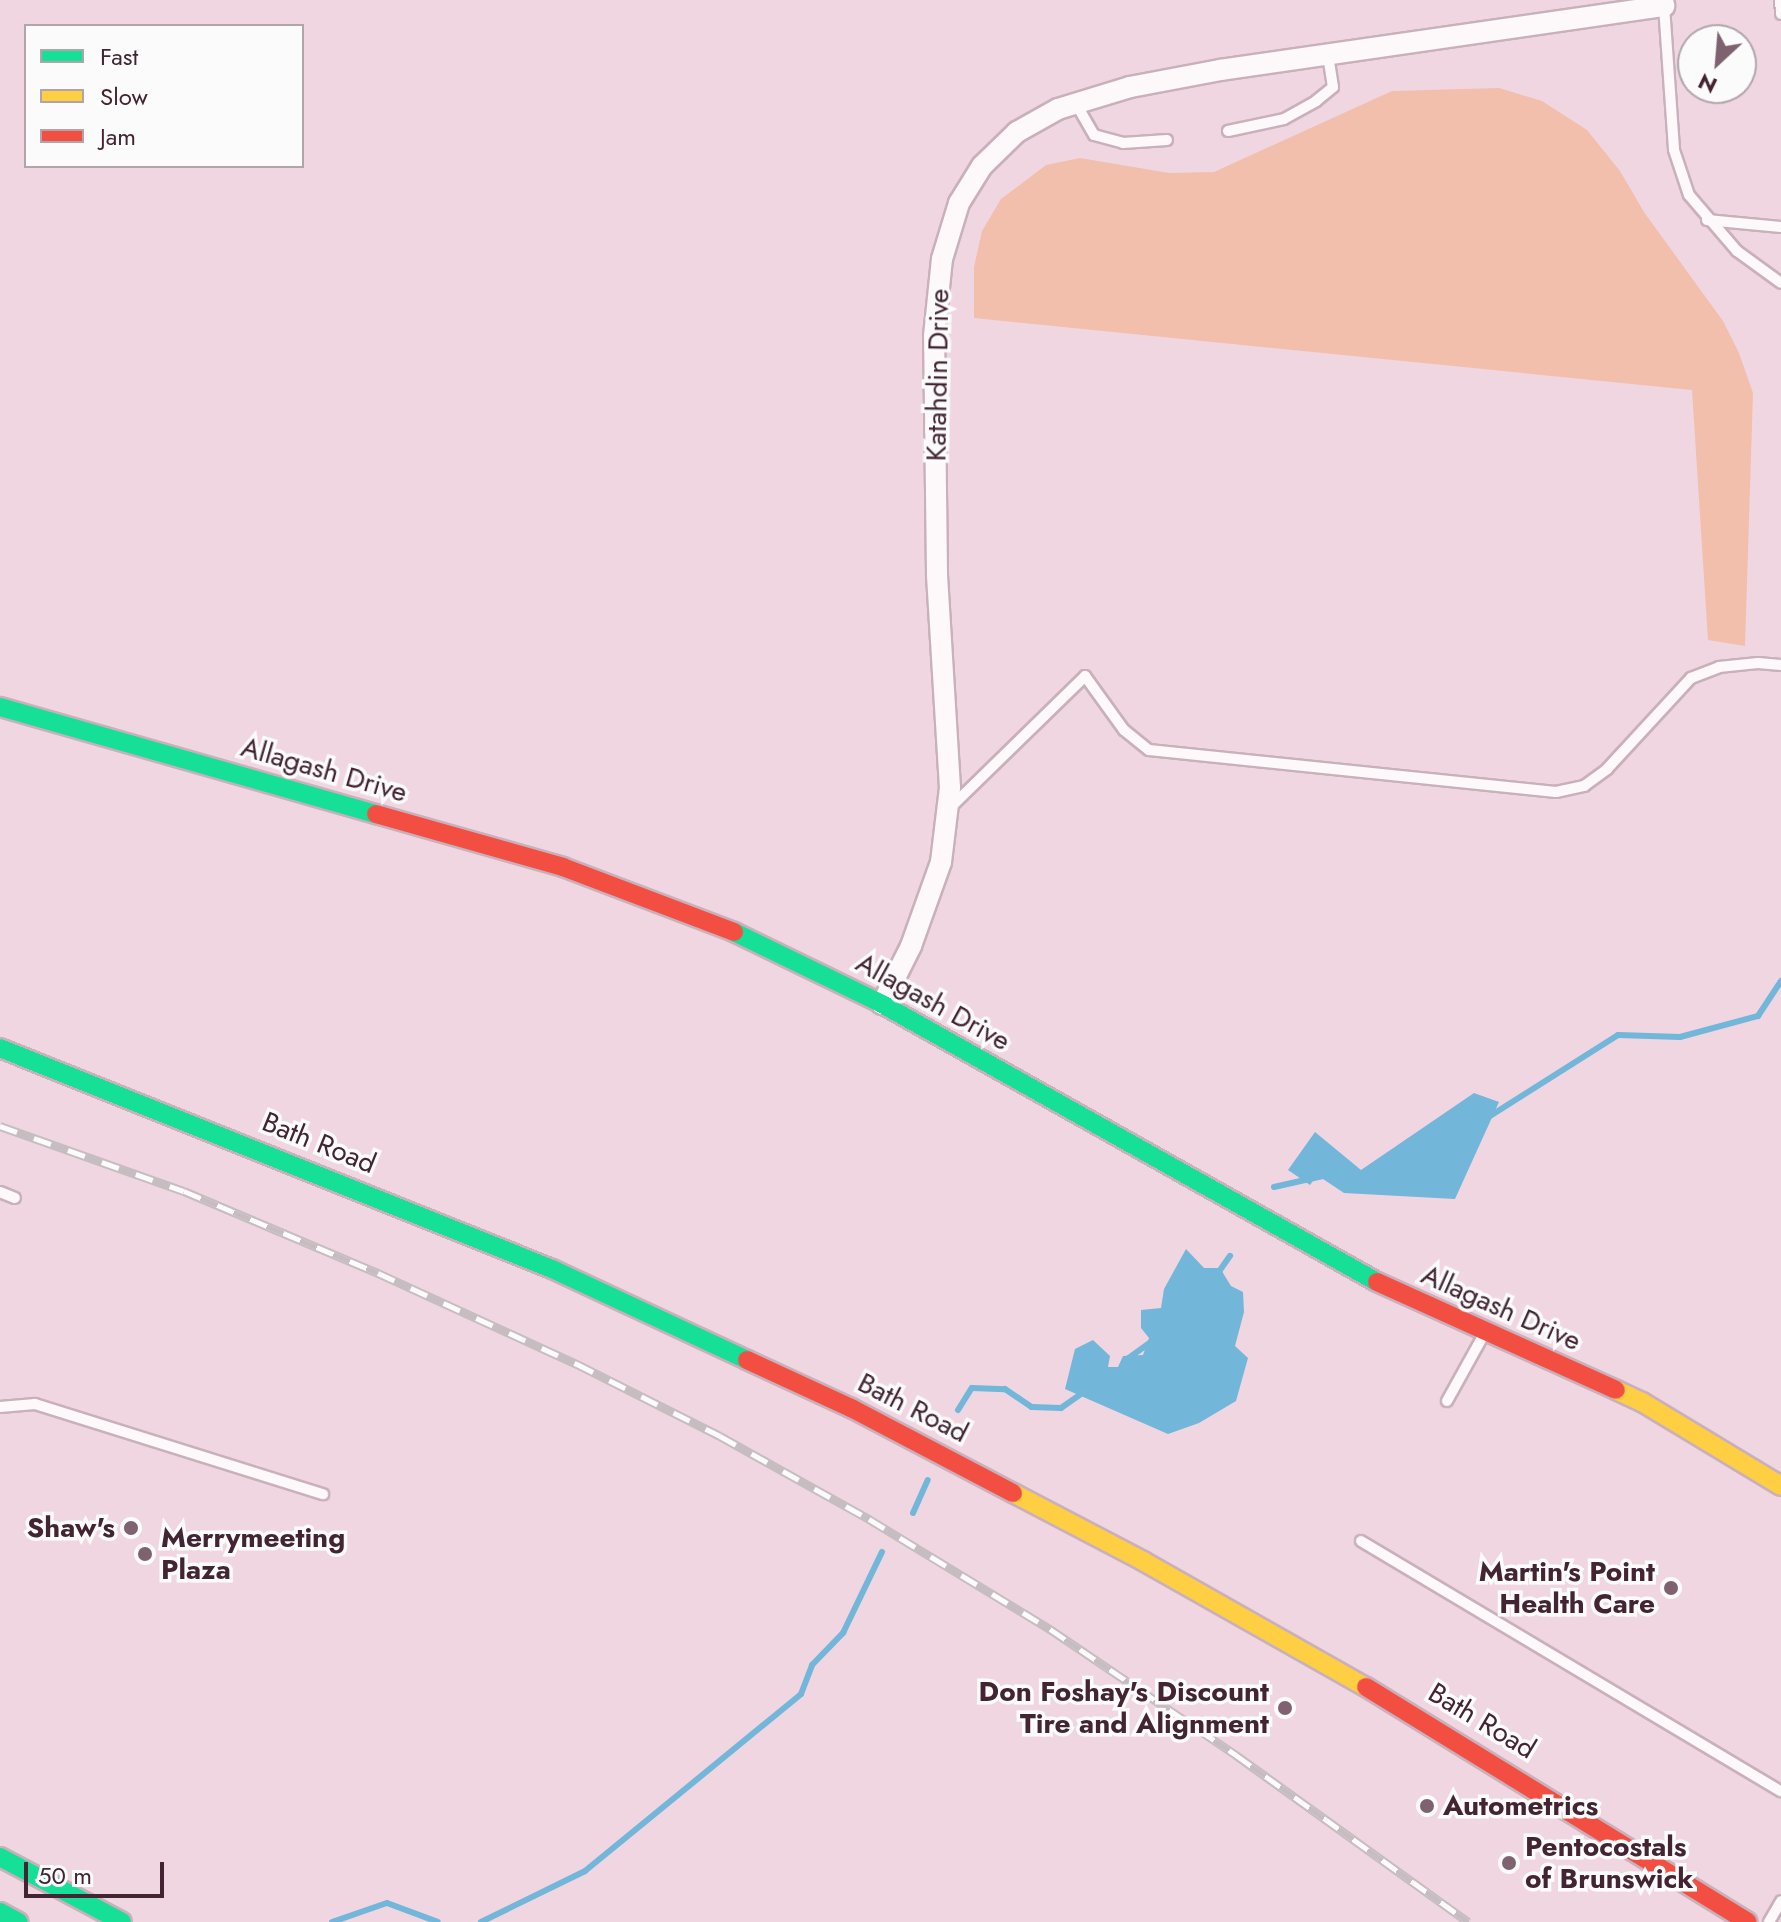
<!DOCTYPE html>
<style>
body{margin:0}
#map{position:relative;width:1781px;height:1922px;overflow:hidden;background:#f0d6e1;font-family:Jost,sans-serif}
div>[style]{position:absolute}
.green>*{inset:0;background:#f2bfad}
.water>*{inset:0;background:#72b6da}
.stream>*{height:6px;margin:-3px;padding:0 3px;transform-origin:3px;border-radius:3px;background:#72b6da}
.roads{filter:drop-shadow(2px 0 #c9b0bb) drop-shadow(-2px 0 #c9b0bb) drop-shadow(0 2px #c9b0bb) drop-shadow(0 -2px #c9b0bb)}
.lane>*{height:10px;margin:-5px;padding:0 5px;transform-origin:5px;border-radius:5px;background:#fdf9fa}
.street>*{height:20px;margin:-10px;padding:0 10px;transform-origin:10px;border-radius:10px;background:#fdf9fa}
.fast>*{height:18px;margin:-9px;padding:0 9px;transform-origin:9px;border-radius:9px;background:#16e098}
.slow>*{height:18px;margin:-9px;padding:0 9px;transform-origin:9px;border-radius:9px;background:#ffcf43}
.jam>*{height:18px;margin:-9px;padding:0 9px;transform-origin:9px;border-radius:9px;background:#f24e42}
.rail>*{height:9px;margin-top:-4.5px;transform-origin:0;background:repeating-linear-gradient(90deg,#fbfbfb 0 18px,#c6bdc1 0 36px);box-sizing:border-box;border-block:2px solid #c6bdc1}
.dots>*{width:22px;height:22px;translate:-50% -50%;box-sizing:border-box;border:4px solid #fbfbfb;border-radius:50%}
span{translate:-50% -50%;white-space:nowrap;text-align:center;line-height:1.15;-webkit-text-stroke:7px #fbfbfb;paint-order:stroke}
.street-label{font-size:28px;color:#422432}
.poi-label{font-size:28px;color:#422432;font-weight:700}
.right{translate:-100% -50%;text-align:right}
.left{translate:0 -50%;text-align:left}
.legend{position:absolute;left:24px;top:24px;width:280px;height:144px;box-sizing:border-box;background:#fbfbfb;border:2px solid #b1a5ab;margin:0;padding:10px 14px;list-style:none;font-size:24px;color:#422432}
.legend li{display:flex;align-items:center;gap:16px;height:40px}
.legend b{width:40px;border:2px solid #b1a5ab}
.north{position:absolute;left:1677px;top:24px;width:80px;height:80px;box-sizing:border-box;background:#fbfbfb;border:2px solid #b1a5ab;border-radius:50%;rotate:206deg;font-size:22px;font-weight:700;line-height:32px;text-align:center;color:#422432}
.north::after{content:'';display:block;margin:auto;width:28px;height:36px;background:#7f626f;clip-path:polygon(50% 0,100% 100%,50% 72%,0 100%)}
.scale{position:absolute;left:24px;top:1862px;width:140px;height:36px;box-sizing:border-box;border:4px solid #422432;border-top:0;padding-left:10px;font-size:24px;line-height:28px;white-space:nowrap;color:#422432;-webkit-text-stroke:6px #fbfbfb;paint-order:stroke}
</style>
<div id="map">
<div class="green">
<i style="clip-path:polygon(1499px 88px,1542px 101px,1587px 130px,1620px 171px,1644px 212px,1723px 321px,1739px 353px,1753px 393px,1745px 646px,1708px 640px,1692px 390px,974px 318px,974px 267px,982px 231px,1001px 199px,1046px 165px,1080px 158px,1169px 173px,1214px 172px,1392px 91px)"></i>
</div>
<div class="water">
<i style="clip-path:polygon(1474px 1093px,1499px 1102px,1455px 1199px,1344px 1193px,1317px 1175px,1310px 1185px,1288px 1170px,1315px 1132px,1361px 1170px)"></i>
<i style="clip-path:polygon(1186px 1249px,1204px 1268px,1220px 1268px,1231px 1286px,1243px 1292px,1244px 1312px,1235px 1346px,1248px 1358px,1236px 1401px,1199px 1423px,1168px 1434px,1065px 1389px,1075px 1349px,1093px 1340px,1110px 1356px,1108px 1367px,1118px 1367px,1123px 1356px,1143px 1355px,1149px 1338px,1141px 1328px,1141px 1310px,1161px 1308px,1164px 1289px)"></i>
</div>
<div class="stream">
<i style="left:1490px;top:1116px;width:151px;rotate:-32.3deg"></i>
<i style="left:1618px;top:1035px;width:62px;rotate:1.8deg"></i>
<i style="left:1680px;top:1037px;width:81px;rotate:-15.1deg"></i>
<i style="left:1758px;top:1016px;width:42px;rotate:-56.7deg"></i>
<i style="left:1274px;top:1187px;width:50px;rotate:-12.7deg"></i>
<i style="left:1218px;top:1273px;width:21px;rotate:-55deg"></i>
<i style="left:1126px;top:1360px;width:32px;rotate:-36deg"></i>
<i style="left:958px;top:1410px;width:26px;rotate:-58deg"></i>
<i style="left:972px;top:1388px;width:33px;rotate:2deg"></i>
<i style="left:1005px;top:1389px;width:32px;rotate:34deg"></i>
<i style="left:1032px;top:1407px;width:29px;rotate:2deg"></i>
<i style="left:1061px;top:1408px;width:29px;rotate:-35deg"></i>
<i style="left:913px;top:1513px;width:36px;rotate:-66deg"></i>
<i style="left:332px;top:1922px;width:58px;rotate:-19.1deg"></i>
<i style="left:387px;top:1903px;width:54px;rotate:20.4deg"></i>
<i style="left:481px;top:1922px;width:116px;rotate:-26.1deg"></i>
<i style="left:585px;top:1871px;width:279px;rotate:-39.3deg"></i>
<i style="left:801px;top:1694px;width:31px;rotate:-69deg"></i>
<i style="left:812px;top:1665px;width:45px;rotate:-45.9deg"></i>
<i style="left:843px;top:1633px;width:90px;rotate:-64.3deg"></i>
</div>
<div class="roads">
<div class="lane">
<i style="left:1780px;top:0;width:14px;rotate:86deg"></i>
<i style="left:1664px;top:6px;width:144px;rotate:86deg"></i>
<i style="left:1674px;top:150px;width:47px;rotate:71.6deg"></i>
<i style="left:1689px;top:195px;width:74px;rotate:49.4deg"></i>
<i style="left:1737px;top:251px;width:54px;rotate:36deg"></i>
<i style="left:1075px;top:102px;width:38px;rotate:60deg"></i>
<i style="left:1094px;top:135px;width:30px;rotate:15deg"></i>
<i style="left:1123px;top:143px;width:44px;rotate:-3.9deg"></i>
<i style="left:1228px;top:131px;width:57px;rotate:-12.1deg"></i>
<i style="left:1284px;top:119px;width:37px;rotate:-29deg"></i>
<i style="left:1316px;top:101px;width:22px;rotate:-39deg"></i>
<i style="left:1333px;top:87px;width:33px;rotate:-99deg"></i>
<i style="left:1707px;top:220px;width:74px;rotate:5.4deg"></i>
<i style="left:952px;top:806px;width:186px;rotate:-44.3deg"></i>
<i style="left:1085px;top:676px;width:67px;rotate:54.2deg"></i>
<i style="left:1124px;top:730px;width:32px;rotate:39deg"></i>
<i style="left:1149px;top:750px;width:409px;rotate:5.9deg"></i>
<i style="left:1556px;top:792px;width:29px;rotate:-12deg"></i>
<i style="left:1584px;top:786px;width:29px;rotate:-36deg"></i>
<i style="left:1607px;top:769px;width:124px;rotate:-47.3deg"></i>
<i style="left:1691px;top:678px;width:30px;rotate:-21deg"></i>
<i style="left:1719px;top:667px;width:39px;rotate:-6deg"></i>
<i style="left:1758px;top:663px;width:23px;rotate:5deg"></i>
<i style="left:0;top:1192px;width:16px;rotate:22deg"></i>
<i style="left:1447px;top:1401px;width:74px;rotate:-61deg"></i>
<i style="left:0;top:1407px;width:35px;rotate:-5deg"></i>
<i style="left:35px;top:1404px;width:302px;rotate:17.4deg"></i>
<i style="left:1361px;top:1541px;width:489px;rotate:30.8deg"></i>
<i style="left:1769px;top:1922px;width:24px;rotate:-60deg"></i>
</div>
<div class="street">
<i style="left:882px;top:1004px;width:65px;rotate:-63.4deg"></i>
<i style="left:911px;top:946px;width:89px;rotate:-70.3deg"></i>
<i style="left:941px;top:862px;width:75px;rotate:-83.1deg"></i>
<i style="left:950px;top:788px;width:215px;rotate:-93.5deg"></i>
<i style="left:937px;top:573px;width:237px;rotate:-90.7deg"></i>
<i style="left:934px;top:336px;width:77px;rotate:-84.1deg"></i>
<i style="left:942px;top:259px;width:59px;rotate:-73.1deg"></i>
<i style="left:959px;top:203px;width:44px;rotate:-58.1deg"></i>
<i style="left:982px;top:166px;width:49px;rotate:-44.2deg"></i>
<i style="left:1017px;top:132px;width:47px;rotate:-29.3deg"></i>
<i style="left:1058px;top:109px;width:75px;rotate:-17deg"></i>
<i style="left:1130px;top:87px;width:92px;rotate:-10.7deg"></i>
<i style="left:1220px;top:70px;width:449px;rotate:-8.2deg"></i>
<i style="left:1664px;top:6px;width:6px;rotate:-99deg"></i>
</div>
<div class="fast">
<i style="left:0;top:707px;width:391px;rotate:15.9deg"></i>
<i style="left:734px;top:932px;width:165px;rotate:25.9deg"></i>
<i style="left:882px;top:1004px;width:568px;rotate:29.32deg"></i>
<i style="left:0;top:1048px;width:595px;rotate:21.82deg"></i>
<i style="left:552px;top:1269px;width:215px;rotate:25deg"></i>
<i style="left:0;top:1857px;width:138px;rotate:28deg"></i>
<i style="left:0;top:1912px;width:21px;rotate:28deg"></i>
</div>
<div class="slow">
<i style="left:1616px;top:1390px;width:29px;rotate:25deg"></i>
<i style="left:1642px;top:1402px;width:162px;rotate:31.1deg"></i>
<i style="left:1013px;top:1493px;width:147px;rotate:27.6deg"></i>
<i style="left:1143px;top:1561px;width:256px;rotate:29.5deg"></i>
</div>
<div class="jam">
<i style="left:376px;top:814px;width:194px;rotate:15.8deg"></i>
<i style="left:563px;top:867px;width:183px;rotate:20.8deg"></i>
<i style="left:1377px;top:1282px;width:262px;rotate:24.3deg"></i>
<i style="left:747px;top:1360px;width:115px;rotate:24.8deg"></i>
<i style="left:851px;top:1408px;width:183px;rotate:27.7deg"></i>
<i style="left:1366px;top:1687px;width:448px;rotate:31.6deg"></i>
</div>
</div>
<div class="rail">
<i style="left:0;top:1126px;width:195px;rotate:19.5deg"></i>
<i style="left:184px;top:1191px;width:211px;rotate:22.9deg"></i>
<i style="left:378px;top:1273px;width:219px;rotate:24.6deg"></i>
<i style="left:577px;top:1364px;width:160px;rotate:26.7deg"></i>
<i style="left:720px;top:1436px;width:171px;rotate:29.1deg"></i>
<i style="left:869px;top:1519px;width:212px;rotate:31.3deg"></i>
<i style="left:1050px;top:1629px;width:225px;rotate:34.1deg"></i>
<i style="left:1236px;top:1755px;width:286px;rotate:35.7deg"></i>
</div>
<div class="dots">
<i style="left:131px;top:1528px;background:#7f626f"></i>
<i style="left:145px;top:1554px;background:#7f626f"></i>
<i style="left:1671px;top:1588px;background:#7f626f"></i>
<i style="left:1285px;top:1708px;background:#7f626f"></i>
<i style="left:1427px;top:1806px;background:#7f626f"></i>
<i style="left:1509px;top:1863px;background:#7f626f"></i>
</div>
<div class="street-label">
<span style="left:938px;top:375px;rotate:-89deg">Katahdin Drive</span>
<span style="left:324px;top:770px;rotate:16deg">Allagash Drive</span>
<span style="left:933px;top:1002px;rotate:29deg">Allagash Drive</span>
<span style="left:319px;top:1143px;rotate:22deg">Bath Road</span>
<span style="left:1501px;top:1308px;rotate:24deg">Allagash Drive</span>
<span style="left:913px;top:1408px;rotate:27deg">Bath Road</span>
<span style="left:1482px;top:1721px;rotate:31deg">Bath Road</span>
</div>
<div class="poi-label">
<span class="right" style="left:115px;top:1528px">Shaw's</span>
<span class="left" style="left:161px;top:1554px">Merrymeeting<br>Plaza</span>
<span class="right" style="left:1655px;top:1588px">Martin's Point<br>Health Care</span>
<span class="right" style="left:1269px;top:1708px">Don Foshay's Discount<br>Tire and Alignment</span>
<span class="left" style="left:1443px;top:1806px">Autometrics</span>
<span class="left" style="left:1525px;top:1863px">Pentocostals<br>of Brunswick</span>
</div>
<ul class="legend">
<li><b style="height:10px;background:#16e098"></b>Fast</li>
<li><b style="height:10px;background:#ffcf43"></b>Slow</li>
<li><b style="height:10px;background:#f24e42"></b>Jam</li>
</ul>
<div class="north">N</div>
<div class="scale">50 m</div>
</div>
